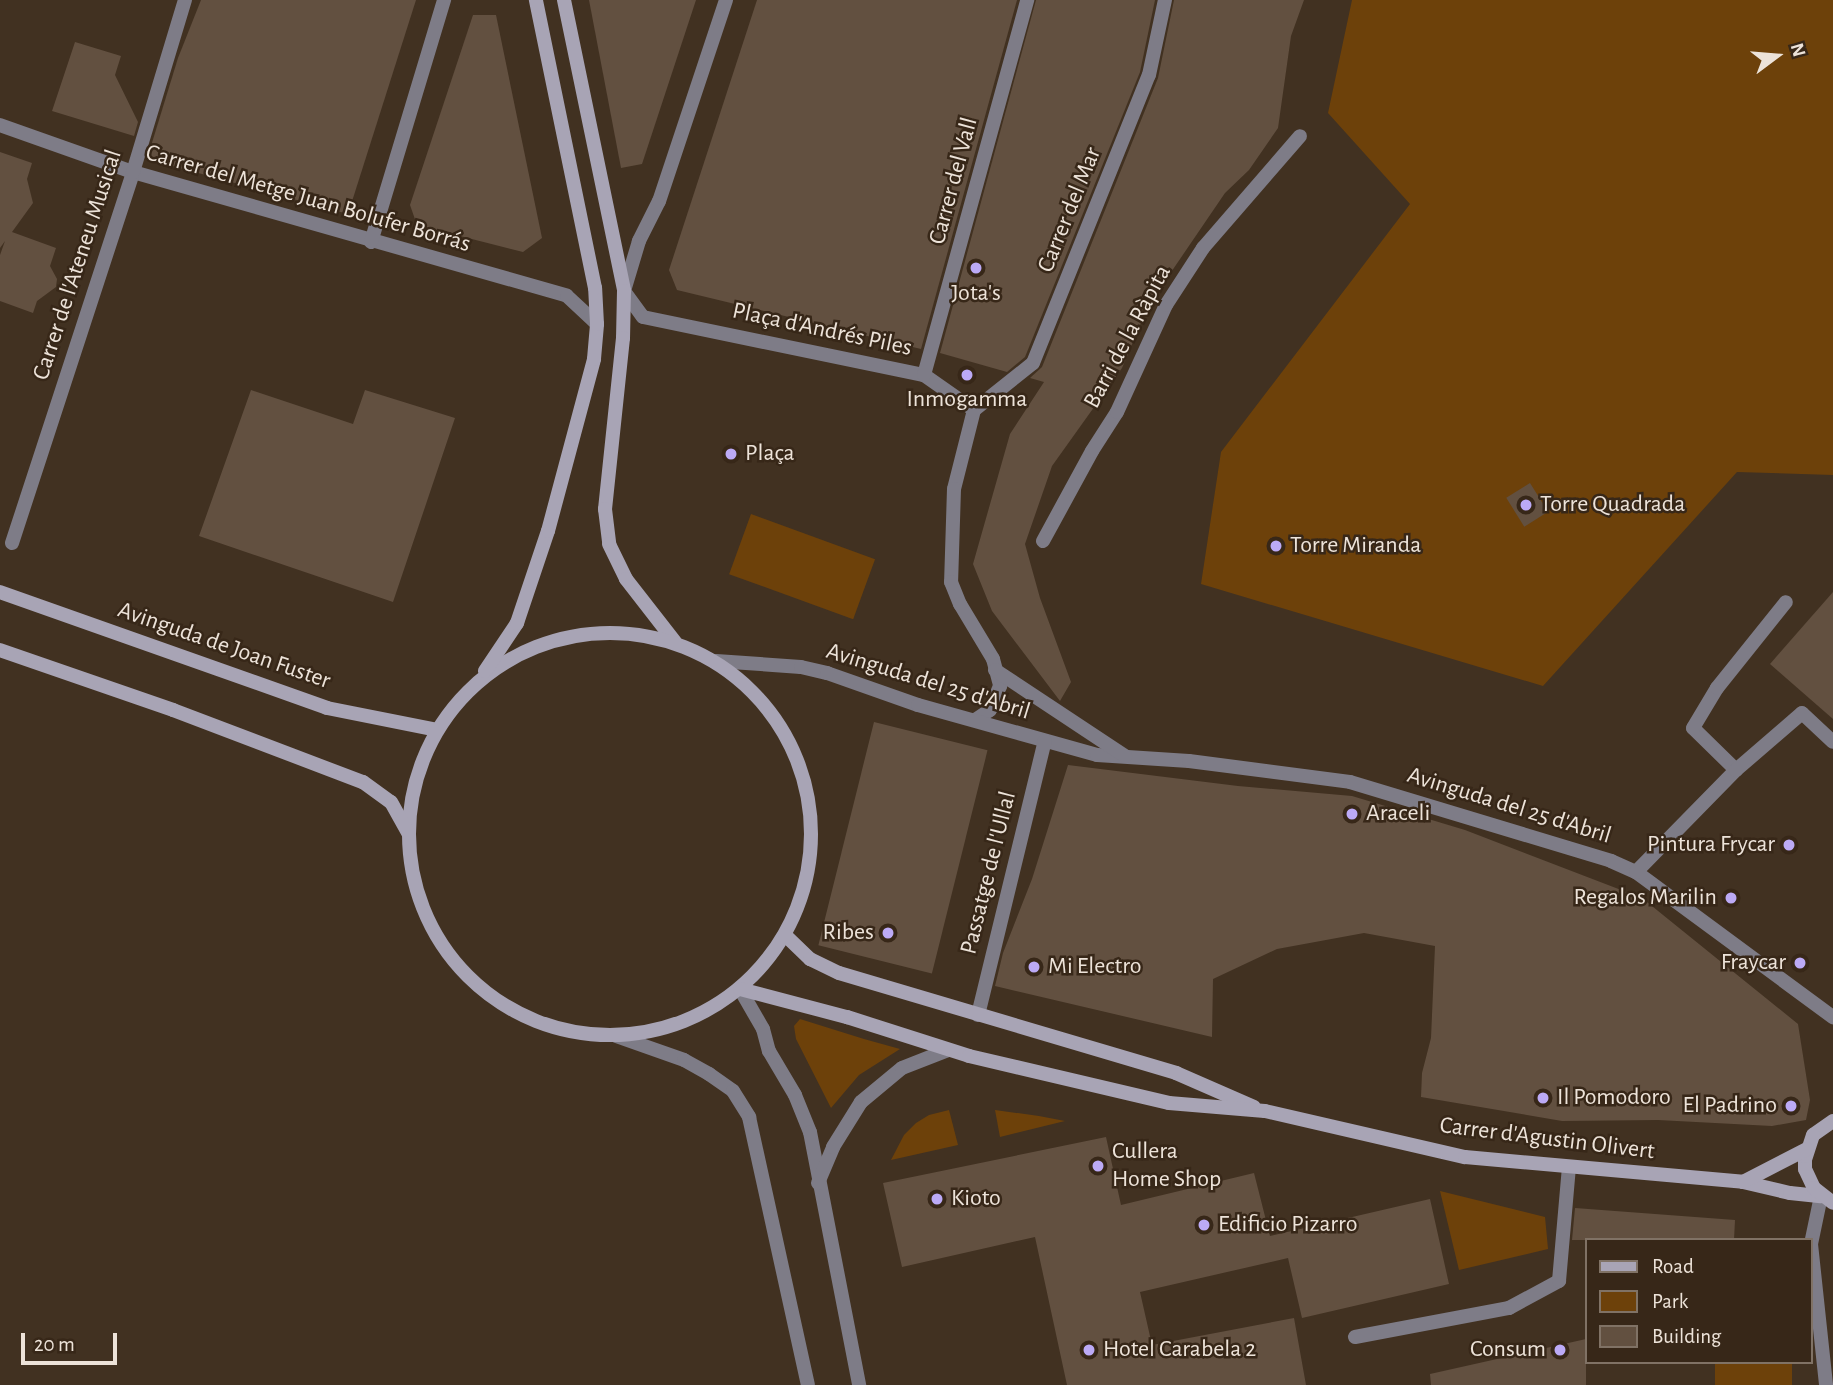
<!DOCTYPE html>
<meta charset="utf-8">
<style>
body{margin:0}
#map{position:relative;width:1833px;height:1385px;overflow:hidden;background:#413121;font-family:"Alegreya Sans",sans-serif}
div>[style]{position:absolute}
.green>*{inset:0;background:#6d410a;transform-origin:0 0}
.building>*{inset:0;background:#625040;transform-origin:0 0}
.street>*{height:14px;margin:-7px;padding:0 7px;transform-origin:7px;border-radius:7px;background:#7e7c87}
.secondary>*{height:14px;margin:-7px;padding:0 7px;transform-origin:7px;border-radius:7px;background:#a8a4b5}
.secondary>.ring{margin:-7px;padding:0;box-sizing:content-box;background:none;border:14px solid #a8a4b5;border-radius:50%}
.dots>*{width:19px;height:19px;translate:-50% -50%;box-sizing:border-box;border:4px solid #372718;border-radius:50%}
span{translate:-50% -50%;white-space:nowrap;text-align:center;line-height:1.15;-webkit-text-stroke:5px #372718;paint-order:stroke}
.street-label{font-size:24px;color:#ede3d9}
.poi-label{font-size:24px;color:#ede3d9}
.left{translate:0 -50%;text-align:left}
.right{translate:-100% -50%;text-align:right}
.legend{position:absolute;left:1585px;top:1238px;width:228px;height:126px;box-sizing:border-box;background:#372718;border:2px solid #807265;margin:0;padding:9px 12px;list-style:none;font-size:21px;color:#ede3d9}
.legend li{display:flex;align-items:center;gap:14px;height:35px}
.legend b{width:35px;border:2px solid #807265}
.north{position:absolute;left:1742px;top:21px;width:70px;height:70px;-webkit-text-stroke:5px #372718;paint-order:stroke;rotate:74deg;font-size:19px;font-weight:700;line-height:28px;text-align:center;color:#ede3d9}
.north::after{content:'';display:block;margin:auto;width:24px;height:32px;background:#ede3d9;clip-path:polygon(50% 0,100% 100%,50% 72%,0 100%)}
.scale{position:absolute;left:21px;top:1333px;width:96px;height:32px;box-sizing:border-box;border:4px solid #ede3d9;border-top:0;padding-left:9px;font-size:21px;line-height:24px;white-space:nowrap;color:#ede3d9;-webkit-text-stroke:5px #372718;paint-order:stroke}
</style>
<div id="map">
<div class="green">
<i style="clip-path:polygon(1352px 0,1833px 0,1833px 475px,1737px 472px,1543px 686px,1201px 584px,1221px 452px,1410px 204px,1328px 113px)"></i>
<i style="left:751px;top:514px;width:132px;height:64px;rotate:20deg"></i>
<i style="clip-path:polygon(800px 1019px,864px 1039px,900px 1049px,859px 1075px,831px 1108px,796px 1039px,794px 1026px)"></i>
<i style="clip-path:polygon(949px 1110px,958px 1145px,891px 1160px,904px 1135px,916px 1123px,929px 1115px)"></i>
<i style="clip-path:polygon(995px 1110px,1039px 1116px,1065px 1121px,1000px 1137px)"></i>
<i style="clip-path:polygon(1440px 1191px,1545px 1217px,1548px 1249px,1459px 1270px)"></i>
<i style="left:1715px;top:1362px;width:77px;height:24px"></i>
</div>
<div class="building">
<i style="clip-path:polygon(201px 0,416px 0,348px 214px,147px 159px,178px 58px)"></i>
<i style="clip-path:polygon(589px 0,696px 0,642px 164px,621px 168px)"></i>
<i style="clip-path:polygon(757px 0,1017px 0,921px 349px,677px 290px,669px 270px)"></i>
<i style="clip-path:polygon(1036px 0,1155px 0,1140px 72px,1025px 357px,1007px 372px,940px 353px)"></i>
<i style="clip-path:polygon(1174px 0,1304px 0,1291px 36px,1278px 128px,1249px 170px,1225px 193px,1148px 306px,1122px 368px,1052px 466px,1025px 544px,1040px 598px,1071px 682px,1060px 701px,992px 611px,973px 564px,1010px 434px,1044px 382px,1030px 378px,1042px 367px,1158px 78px)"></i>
<i style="clip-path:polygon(473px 15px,496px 15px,542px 238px,523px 252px,417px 225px,410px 205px)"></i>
<i style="clip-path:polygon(75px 42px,121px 56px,115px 75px,138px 122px,134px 136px,52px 111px)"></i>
<i style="clip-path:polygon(0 152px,32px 163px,27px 179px,33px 203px,12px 232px,56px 248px,50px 266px,57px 279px,56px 287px,37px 301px,33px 313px,0 301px,0 255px,5px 241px,0 248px)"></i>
<i style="clip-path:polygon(251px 390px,353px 424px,365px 390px,455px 418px,393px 602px,199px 536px)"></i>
<i style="left:1530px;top:483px;width:34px;height:28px;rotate:58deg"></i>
<i style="clip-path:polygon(1833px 592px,1833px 719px,1770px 664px)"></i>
<i style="left:874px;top:722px;width:117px;height:230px;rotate:14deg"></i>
<i style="clip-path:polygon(1068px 765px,1238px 786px,1352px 796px,1465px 830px,1642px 898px,1798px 1024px,1810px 1100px,1806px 1120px,1772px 1126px,1658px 1120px,1562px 1121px,1421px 1097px,1422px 1073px,1431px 1038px,1435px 946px,1364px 933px,1277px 949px,1213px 979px,1212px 1037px,995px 986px,1003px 953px,1032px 879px)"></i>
<i style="clip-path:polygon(1106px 1137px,1121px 1205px,1254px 1173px,1270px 1236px,1430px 1199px,1449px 1284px,1302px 1318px,1288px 1258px,1140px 1292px,1152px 1345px,1294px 1318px,1306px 1385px,1067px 1385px,1035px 1237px,902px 1267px,883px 1183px)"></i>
<i style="clip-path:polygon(1575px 1208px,1735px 1220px,1734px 1240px,1572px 1240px)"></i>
<i style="clip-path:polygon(1586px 1339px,1586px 1385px,1431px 1385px,1430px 1374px)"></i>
</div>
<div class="street">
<i style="left:726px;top:0;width:212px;rotate:108.4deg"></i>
<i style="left:659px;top:201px;width:45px;rotate:116.6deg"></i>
<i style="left:639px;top:241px;width:52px;rotate:106.7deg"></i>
<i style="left:624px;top:291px;width:32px;rotate:54deg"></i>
<i style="left:643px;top:317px;width:287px;rotate:11.7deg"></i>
<i style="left:924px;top:375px;width:61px;rotate:35deg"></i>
<i style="left:0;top:125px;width:141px;rotate:19.5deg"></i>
<i style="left:133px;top:172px;width:451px;rotate:15.9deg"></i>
<i style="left:567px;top:296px;width:41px;rotate:43deg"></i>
<i style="left:371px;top:242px;width:253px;rotate:-73.2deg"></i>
<i style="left:924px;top:375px;width:389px;rotate:-74.6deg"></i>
<i style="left:974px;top:410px;width:75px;rotate:-38.5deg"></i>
<i style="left:1033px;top:363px;width:310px;rotate:-68.1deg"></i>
<i style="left:1149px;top:75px;width:77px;rotate:-78deg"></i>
<i style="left:974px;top:410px;width:81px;rotate:104.2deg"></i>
<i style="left:954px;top:489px;width:93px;rotate:91.8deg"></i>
<i style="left:951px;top:582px;width:24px;rotate:68deg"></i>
<i style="left:960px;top:604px;width:64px;rotate:59deg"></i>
<i style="left:993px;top:659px;width:28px;rotate:75deg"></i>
<i style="left:1000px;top:686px;width:26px;rotate:113deg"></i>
<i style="left:990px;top:710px;width:18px;rotate:146deg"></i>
<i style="left:1043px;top:541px;width:102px;rotate:-61.4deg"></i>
<i style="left:1092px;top:451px;width:46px;rotate:-57.3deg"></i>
<i style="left:1117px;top:412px;width:118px;rotate:-65.4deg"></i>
<i style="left:1166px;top:305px;width:68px;rotate:-57deg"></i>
<i style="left:1203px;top:248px;width:148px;rotate:-49.1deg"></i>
<i style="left:12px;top:543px;width:390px;rotate:-71.9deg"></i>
<i style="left:133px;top:172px;width:180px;rotate:-73.2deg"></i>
<i style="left:716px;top:661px;width:85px;rotate:4deg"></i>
<i style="left:801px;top:667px;width:27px;rotate:13deg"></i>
<i style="left:827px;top:673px;width:96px;rotate:19.4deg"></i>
<i style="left:918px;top:705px;width:186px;rotate:15.6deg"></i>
<i style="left:1097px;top:755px;width:92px;rotate:3.7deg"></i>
<i style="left:1189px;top:761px;width:162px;rotate:7.4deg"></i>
<i style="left:1350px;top:782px;width:273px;rotate:16.8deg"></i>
<i style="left:1611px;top:861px;width:27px;rotate:24deg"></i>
<i style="left:1636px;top:872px;width:245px;rotate:36.4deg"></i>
<i style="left:995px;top:670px;width:156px;rotate:33.5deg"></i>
<i style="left:1736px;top:770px;width:60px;rotate:-135.7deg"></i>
<i style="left:1693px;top:728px;width:47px;rotate:-59deg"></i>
<i style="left:1717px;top:688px;width:110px;rotate:-51.3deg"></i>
<i style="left:1636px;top:872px;width:143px;rotate:-45.6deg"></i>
<i style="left:1736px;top:770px;width:87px;rotate:-40.8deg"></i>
<i style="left:1802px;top:713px;width:42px;rotate:43.1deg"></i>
<i style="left:740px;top:989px;width:46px;rotate:60.1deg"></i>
<i style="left:763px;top:1029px;width:23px;rotate:75deg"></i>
<i style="left:769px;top:1051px;width:51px;rotate:59.4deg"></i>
<i style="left:795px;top:1095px;width:40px;rotate:68deg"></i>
<i style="left:810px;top:1132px;width:258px;rotate:79deg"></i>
<i style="left:978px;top:1015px;width:282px;rotate:-76.3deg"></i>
<i style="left:616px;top:1036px;width:72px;rotate:19.4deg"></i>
<i style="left:684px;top:1060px;width:29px;rotate:29deg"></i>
<i style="left:709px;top:1074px;width:29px;rotate:35deg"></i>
<i style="left:733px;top:1091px;width:31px;rotate:58deg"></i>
<i style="left:749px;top:1117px;width:274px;rotate:77.6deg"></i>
<i style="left:818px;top:1183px;width:39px;rotate:-67deg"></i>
<i style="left:833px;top:1147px;width:53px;rotate:-58.1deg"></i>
<i style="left:861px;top:1102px;width:53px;rotate:-39.7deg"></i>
<i style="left:902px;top:1068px;width:49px;rotate:-21.4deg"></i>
<i style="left:1821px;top:1196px;width:49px;rotate:101.8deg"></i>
<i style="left:1811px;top:1244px;width:142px;rotate:83.9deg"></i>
<i style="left:1355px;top:1337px;width:157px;rotate:-10.7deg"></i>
<i style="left:1509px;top:1308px;width:57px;rotate:-28.4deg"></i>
<i style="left:1559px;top:1281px;width:114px;rotate:-85deg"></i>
</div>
<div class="secondary">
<i style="left:564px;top:0;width:297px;rotate:78.3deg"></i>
<i style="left:624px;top:291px;width:47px;rotate:91.2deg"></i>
<i style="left:623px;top:338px;width:172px;rotate:96deg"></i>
<i style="left:605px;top:509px;width:35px;rotate:83deg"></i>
<i style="left:609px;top:544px;width:39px;rotate:64deg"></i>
<i style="left:626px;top:579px;width:80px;rotate:52.1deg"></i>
<i style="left:0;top:592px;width:347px;rotate:19.5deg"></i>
<i style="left:327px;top:708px;width:112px;rotate:11.3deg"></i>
<i class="ring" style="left:409px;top:633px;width:388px;height:388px"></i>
<i style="left:0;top:650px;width:183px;rotate:19.1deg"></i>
<i style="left:173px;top:710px;width:203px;rotate:20.8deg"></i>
<i style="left:363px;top:782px;width:34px;rotate:36deg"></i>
<i style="left:391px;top:802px;width:35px;rotate:61deg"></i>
<i style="left:485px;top:671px;width:58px;rotate:-56.3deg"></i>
<i style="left:517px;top:623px;width:97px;rotate:-71.4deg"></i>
<i style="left:548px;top:531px;width:178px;rotate:-75deg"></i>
<i style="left:594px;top:359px;width:35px;rotate:-85deg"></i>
<i style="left:597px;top:324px;width:36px;rotate:-93deg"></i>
<i style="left:595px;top:288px;width:294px;rotate:-101.6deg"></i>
<i style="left:785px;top:935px;width:35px;rotate:44deg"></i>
<i style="left:810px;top:959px;width:32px;rotate:26deg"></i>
<i style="left:839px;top:973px;width:352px;rotate:16.5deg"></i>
<i style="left:1176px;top:1073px;width:85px;rotate:23.6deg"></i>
<i style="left:740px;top:989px;width:111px;rotate:14.7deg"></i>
<i style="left:847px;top:1017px;width:128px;rotate:17.7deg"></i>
<i style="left:969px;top:1056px;width:205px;rotate:13.2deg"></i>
<i style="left:1169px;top:1103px;width:96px;rotate:4.8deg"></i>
<i style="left:1265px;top:1111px;width:205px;rotate:13deg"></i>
<i style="left:1465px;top:1157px;width:279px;rotate:5.1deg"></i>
<i style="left:1743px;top:1182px;width:48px;rotate:13.2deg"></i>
<i style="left:1790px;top:1193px;width:31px;rotate:6deg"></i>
<i style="left:1833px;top:1121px;width:24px;rotate:145deg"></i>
<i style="left:1813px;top:1135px;width:25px;rotate:108deg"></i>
<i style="left:1805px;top:1159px;width:10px;rotate:90deg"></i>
<i style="left:1805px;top:1169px;width:21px;rotate:65deg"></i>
<i style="left:1814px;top:1188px;width:24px;rotate:38deg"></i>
<i style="left:1743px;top:1182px;width:72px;rotate:-27.3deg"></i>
</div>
<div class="dots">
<i style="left:976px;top:268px;background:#bcaaf6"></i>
<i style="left:967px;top:375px;background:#bcaaf6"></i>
<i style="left:731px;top:454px;background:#bcaaf6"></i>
<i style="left:1526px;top:505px;background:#bcaaf6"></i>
<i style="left:1276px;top:546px;background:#bcaaf6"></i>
<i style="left:1352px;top:814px;background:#bcaaf6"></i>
<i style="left:1789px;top:845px;background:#bcaaf6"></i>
<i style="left:1731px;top:898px;background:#bcaaf6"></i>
<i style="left:888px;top:933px;background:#bcaaf6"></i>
<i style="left:1800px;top:963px;background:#bcaaf6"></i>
<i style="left:1034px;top:967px;background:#bcaaf6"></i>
<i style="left:1543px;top:1098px;background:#bcaaf6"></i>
<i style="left:1791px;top:1106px;background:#bcaaf6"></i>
<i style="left:1098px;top:1166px;background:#bcaaf6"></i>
<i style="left:937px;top:1199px;background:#bcaaf6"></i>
<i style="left:1204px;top:1225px;background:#bcaaf6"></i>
<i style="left:1089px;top:1350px;background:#bcaaf6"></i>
<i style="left:1560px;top:1350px;background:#bcaaf6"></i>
</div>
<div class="street-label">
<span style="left:954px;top:181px;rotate:-75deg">Carrer del Vall</span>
<span style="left:308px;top:199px;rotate:16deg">Carrer del Metge Juan Bolufer Borrás</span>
<span style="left:1070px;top:210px;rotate:-68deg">Carrer del Mar</span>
<span style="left:78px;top:265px;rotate:-72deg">Carrer de l'Ateneu Musical</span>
<span style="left:822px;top:330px;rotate:12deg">Plaça d'Andrés Piles</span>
<span style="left:1128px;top:337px;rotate:-62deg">Barri de la Ràpita</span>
<span style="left:224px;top:646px;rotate:19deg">Avinguda de Joan Fuster</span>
<span style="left:928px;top:682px;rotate:17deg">Avinguda del 25 d'Abril</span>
<span style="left:1509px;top:806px;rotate:17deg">Avinguda del 25 d'Abril</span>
<span style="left:989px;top:873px;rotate:-76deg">Passatge de l'Ullal</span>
<span style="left:1547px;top:1139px;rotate:7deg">Carrer d'Agustin Olivert</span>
</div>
<div class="poi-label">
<span style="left:976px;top:294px">Jota's</span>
<span style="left:967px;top:400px">Inmogamma</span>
<span class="left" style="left:745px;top:454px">Plaça</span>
<span class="left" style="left:1540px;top:505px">Torre Quadrada</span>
<span class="left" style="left:1290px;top:546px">Torre Miranda</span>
<span class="left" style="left:1366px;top:814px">Araceli</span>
<span class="right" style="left:1775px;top:845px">Pintura Frycar</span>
<span class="right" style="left:1717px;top:898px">Regalos Marilin</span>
<span class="right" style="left:874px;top:933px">Ribes</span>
<span class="right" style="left:1786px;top:963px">Fraycar</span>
<span class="left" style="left:1048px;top:967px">Mi Electro</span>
<span class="left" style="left:1557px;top:1098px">Il Pomodoro</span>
<span class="right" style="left:1777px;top:1106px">El Padrino</span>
<span class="left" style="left:1112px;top:1166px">Cullera<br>Home Shop</span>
<span class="left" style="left:951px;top:1199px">Kioto</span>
<span class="left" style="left:1218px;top:1225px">Edificio Pizarro</span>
<span class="left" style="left:1103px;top:1350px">Hotel Carabela 2</span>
<span class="right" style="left:1546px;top:1350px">Consum</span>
</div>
<ul class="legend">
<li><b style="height:9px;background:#a8a4b5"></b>Road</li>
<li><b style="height:19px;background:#6d410a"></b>Park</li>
<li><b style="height:19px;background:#625040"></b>Building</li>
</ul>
<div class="north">N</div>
<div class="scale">20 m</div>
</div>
